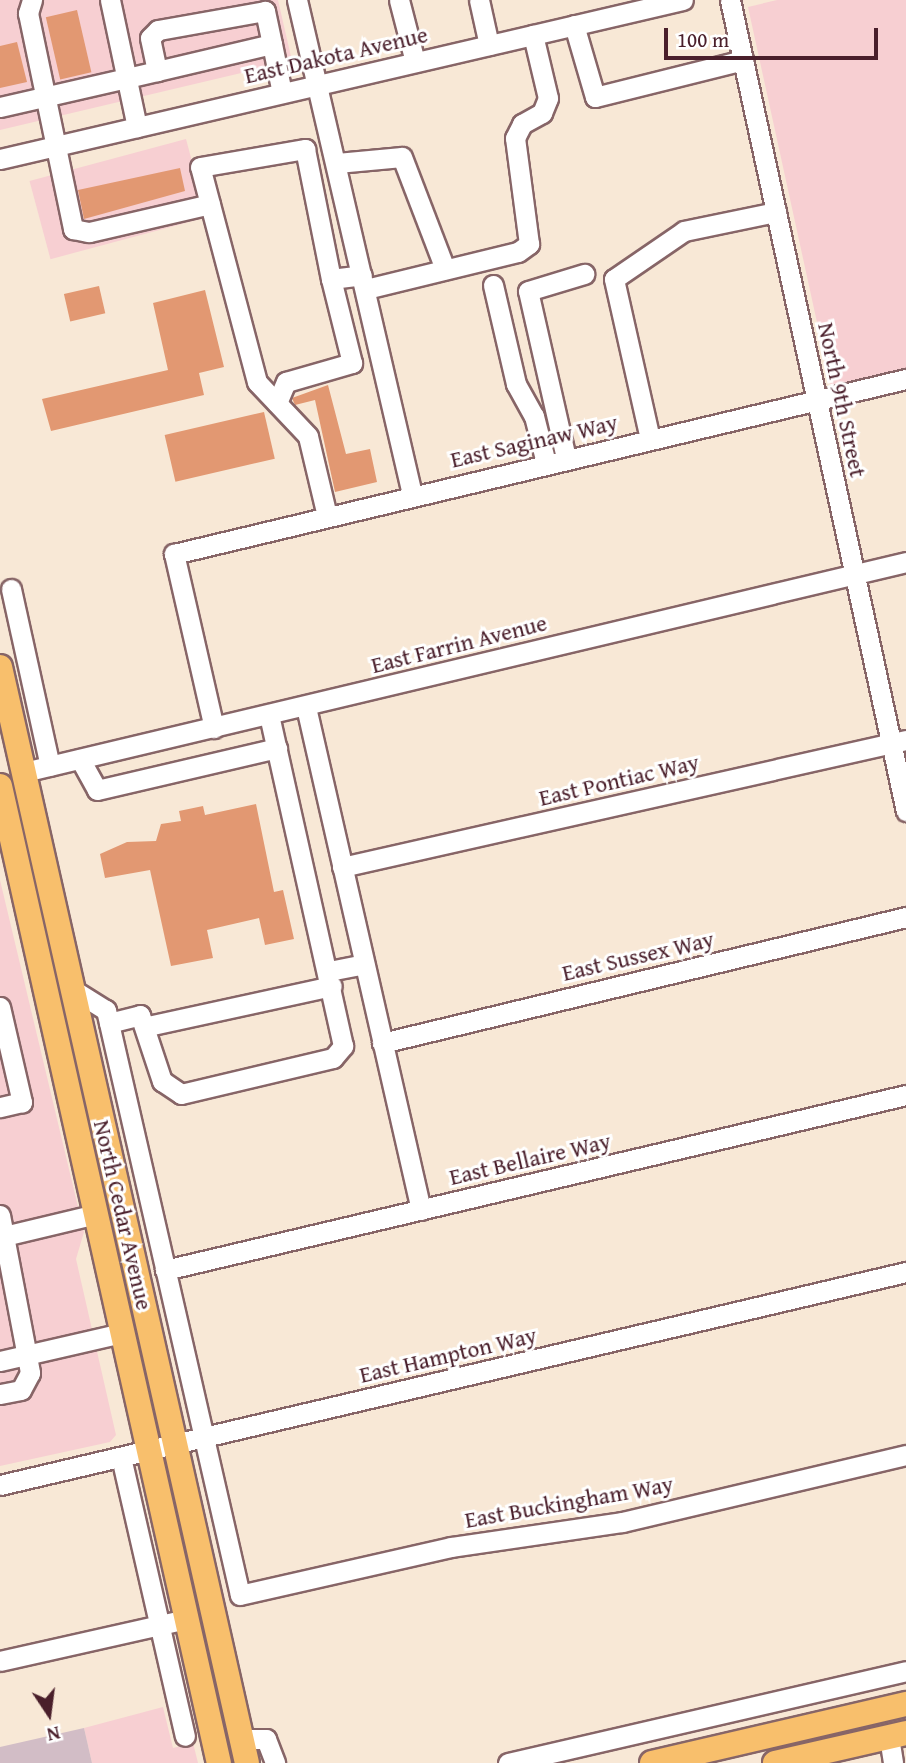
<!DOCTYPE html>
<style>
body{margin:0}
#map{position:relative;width:906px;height:1763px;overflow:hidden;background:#f8e8d6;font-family:"Gentium Book Plus",serif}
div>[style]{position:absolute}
.built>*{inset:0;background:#f7cfd2;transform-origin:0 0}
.industrial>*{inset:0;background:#d2bdc6}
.building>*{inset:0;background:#e29872;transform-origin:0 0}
.roads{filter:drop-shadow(2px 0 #876567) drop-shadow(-2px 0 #876567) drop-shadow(0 2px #876567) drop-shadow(0 -2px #876567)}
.minor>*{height:19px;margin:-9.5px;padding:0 9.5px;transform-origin:9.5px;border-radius:9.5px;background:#fff}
.major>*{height:24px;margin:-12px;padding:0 12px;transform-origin:12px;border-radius:12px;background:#f8bf6c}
span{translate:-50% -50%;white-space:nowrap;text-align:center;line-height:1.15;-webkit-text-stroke:6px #fff;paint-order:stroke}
.street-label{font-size:23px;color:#4a1f2b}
.north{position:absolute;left:14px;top:1679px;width:70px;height:70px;-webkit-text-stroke:5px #fff;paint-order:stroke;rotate:167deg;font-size:19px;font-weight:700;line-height:28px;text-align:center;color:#4a1f2b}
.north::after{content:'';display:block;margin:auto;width:24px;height:32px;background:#4a1f2b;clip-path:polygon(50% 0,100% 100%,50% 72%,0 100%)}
.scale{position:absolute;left:664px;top:28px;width:214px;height:32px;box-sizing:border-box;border:4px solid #4a1f2b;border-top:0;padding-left:9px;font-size:21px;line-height:24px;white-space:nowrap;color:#4a1f2b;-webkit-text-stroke:5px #fff;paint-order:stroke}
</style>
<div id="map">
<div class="built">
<i style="clip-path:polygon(0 0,278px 0,292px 61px,0 130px)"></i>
<i style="clip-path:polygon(777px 0,906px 0,906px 373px,832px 391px,748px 7px)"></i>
<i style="left:186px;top:139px;width:81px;height:162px;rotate:75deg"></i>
<i style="clip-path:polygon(0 880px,84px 1232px,76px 1259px,116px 1435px,110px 1442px,0 1466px)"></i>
<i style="clip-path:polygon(163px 1707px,173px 1748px,193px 1743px,198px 1763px,92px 1763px,84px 1728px)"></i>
</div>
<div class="industrial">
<i style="clip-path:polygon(84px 1728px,92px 1763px,0 1763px,0 1747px)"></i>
</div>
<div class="building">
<i style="left:77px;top:10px;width:64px;height:32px;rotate:77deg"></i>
<i style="clip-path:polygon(17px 42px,27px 82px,0 88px,0 46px)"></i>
<i style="clip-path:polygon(180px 168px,185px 191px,84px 219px,78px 190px)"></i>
<i style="left:99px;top:286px;width:28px;height:36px;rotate:77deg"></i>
<i style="clip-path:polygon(205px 290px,224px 367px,199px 373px,204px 395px,51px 431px,42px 399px,168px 370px,153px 303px)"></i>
<i style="clip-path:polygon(328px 385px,346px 454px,370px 449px,377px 482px,335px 492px,315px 400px,295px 405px,292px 398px)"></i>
<i style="left:264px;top:412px;width:48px;height:102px;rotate:77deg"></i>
<i style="clip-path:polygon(256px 804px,274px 892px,283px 890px,294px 939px,265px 945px,259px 918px,207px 930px,213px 958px,171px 966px,150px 870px,105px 878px,100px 854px,127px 842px,156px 841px,161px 824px,181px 821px,179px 811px,203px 806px,205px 815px)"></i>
</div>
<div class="roads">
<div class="minor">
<i style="left:32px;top:0;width:14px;rotate:107deg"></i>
<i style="left:28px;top:13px;width:221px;rotate:78.2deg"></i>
<i style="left:73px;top:229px;width:16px;rotate:11deg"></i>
<i style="left:89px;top:232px;width:124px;rotate:-13deg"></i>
<i style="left:110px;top:0;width:130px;rotate:78deg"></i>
<i style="left:297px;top:0;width:507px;rotate:76.9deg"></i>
<i style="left:399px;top:0;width:64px;rotate:75.5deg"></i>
<i style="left:479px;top:0;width:46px;rotate:77.5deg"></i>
<i style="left:730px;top:0;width:830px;rotate:77.76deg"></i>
<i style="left:574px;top:25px;width:75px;rotate:73.7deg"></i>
<i style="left:595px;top:97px;width:153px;rotate:-14deg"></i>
<i style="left:272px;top:44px;width:50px;rotate:78.5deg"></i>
<i style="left:0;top:107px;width:130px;rotate:-12.9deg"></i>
<i style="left:127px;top:78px;width:31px;rotate:-13deg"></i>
<i style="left:157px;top:71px;width:118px;rotate:-13.2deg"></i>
<i style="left:272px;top:44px;width:34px;rotate:-102deg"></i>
<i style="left:265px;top:11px;width:109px;rotate:169.9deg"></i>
<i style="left:158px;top:30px;width:11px;rotate:135deg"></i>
<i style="left:150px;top:38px;width:34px;rotate:78deg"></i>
<i style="left:0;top:159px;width:701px;rotate:-13.1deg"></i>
<i style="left:337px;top:163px;width:65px;rotate:-5.3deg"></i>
<i style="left:402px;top:157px;width:120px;rotate:69deg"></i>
<i style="left:493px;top:285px;width:102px;rotate:76.9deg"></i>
<i style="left:516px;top:384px;width:37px;rotate:61deg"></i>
<i style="left:534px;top:416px;width:49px;rotate:75.7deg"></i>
<i style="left:366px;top:289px;width:156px;rotate:-13.7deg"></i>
<i style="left:518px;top:252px;width:14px;rotate:-36deg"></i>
<i style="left:529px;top:244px;width:107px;rotate:-97.5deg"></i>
<i style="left:515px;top:138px;width:16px;rotate:-63deg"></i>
<i style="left:522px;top:124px;width:23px;rotate:-29deg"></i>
<i style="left:542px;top:113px;width:16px;rotate:-68deg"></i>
<i style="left:548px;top:98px;width:65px;rotate:-103.4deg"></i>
<i style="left:277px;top:403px;width:23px;rotate:-67deg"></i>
<i style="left:286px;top:382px;width:69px;rotate:-16.1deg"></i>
<i style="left:352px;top:363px;width:87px;rotate:-104deg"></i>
<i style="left:650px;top:439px;width:164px;rotate:-102.7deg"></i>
<i style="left:614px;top:279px;width:85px;rotate:-34.4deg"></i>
<i style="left:684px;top:231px;width:94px;rotate:-11.7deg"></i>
<i style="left:566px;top:458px;width:171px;rotate:-102.8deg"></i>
<i style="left:528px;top:291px;width:59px;rotate:-16.9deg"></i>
<i style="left:327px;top:516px;width:82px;rotate:-103.4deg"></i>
<i style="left:308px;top:436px;width:74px;rotate:-133.4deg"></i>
<i style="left:257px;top:382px;width:222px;rotate:-104.8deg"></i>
<i style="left:200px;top:167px;width:107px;rotate:-9.7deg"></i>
<i style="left:305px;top:149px;width:133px;rotate:78.7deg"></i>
<i style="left:331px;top:279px;width:31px;rotate:-7deg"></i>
<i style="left:11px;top:589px;width:181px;rotate:77.6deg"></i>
<i style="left:306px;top:707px;width:516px;rotate:77.12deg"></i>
<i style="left:214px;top:728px;width:179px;rotate:-102.9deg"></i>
<i style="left:174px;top:554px;width:753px;rotate:-13.45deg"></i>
<i style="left:80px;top:759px;width:35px;rotate:61deg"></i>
<i style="left:97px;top:790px;width:185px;rotate:-13.1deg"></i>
<i style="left:24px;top:772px;width:907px;rotate:-13.39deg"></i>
<i style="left:342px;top:867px;width:578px;rotate:-12.69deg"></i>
<i style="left:329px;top:971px;width:36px;rotate:-11deg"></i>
<i style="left:72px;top:989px;width:40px;rotate:32deg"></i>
<i style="left:106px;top:1010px;width:600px;rotate:77.1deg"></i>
<i style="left:240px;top:1595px;width:216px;rotate:-12.8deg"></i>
<i style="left:451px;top:1547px;width:173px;rotate:-8.3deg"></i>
<i style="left:622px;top:1522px;width:292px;rotate:-13.3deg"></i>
<i style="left:0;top:1007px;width:98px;rotate:77deg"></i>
<i style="left:22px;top:1102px;width:23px;rotate:167deg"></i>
<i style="left:109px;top:1023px;width:32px;rotate:-14deg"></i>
<i style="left:140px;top:1015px;width:70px;rotate:71.6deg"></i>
<i style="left:162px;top:1081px;width:23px;rotate:34deg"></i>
<i style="left:181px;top:1094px;width:156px;rotate:-13.3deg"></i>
<i style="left:333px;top:1058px;width:16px;rotate:-50deg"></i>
<i style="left:343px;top:1046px;width:339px;rotate:-102.6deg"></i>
<i style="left:148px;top:1026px;width:188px;rotate:-12.3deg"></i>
<i style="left:382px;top:1043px;width:539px;rotate:-13.52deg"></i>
<i style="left:0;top:1215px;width:161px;rotate:79.2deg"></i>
<i style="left:30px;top:1373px;width:19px;rotate:118deg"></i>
<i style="left:21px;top:1390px;width:21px;rotate:169deg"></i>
<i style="left:0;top:1237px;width:99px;rotate:-13.5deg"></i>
<i style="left:165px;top:1270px;width:761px;rotate:-13.29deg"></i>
<i style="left:0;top:1361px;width:125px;rotate:-12.9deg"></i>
<i style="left:121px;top:1457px;width:286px;rotate:77.1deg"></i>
<i style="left:0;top:1485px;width:931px;rotate:-13.23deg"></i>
<i style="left:0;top:1661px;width:192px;rotate:-12.7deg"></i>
<i style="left:889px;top:1737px;width:26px;rotate:81deg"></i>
<i style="left:241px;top:1739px;width:25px"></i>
<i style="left:266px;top:1739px;width:26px;rotate:69deg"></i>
<i style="left:508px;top:1763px;width:408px;rotate:-13deg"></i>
</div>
<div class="major">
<i style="left:0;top:667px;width:1123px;rotate:77.3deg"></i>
<i style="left:0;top:786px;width:1001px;rotate:77.37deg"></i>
<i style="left:652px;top:1763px;width:261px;rotate:-13.1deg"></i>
<i style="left:775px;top:1763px;width:134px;rotate:-12.9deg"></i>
</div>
</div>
<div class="street-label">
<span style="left:336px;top:55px;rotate:-13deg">East Dakota Avenue</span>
<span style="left:842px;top:400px;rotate:78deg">North 9th Street</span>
<span style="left:534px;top:441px;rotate:-13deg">East Saginaw Way</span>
<span style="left:459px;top:644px;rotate:-14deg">East Farrin Avenue</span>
<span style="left:619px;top:780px;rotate:-13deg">East Pontiac Way</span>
<span style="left:638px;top:956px;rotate:-13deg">East Sussex Way</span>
<span style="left:530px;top:1159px;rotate:-13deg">East Bellaire Way</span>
<span style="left:123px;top:1215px;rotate:77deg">North Cedar Avenue</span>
<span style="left:448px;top:1355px;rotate:-13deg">East Hampton Way</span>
<span style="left:569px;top:1502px;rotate:-10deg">East Buckingham Way</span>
</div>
<div class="north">N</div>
<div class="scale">100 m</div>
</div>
